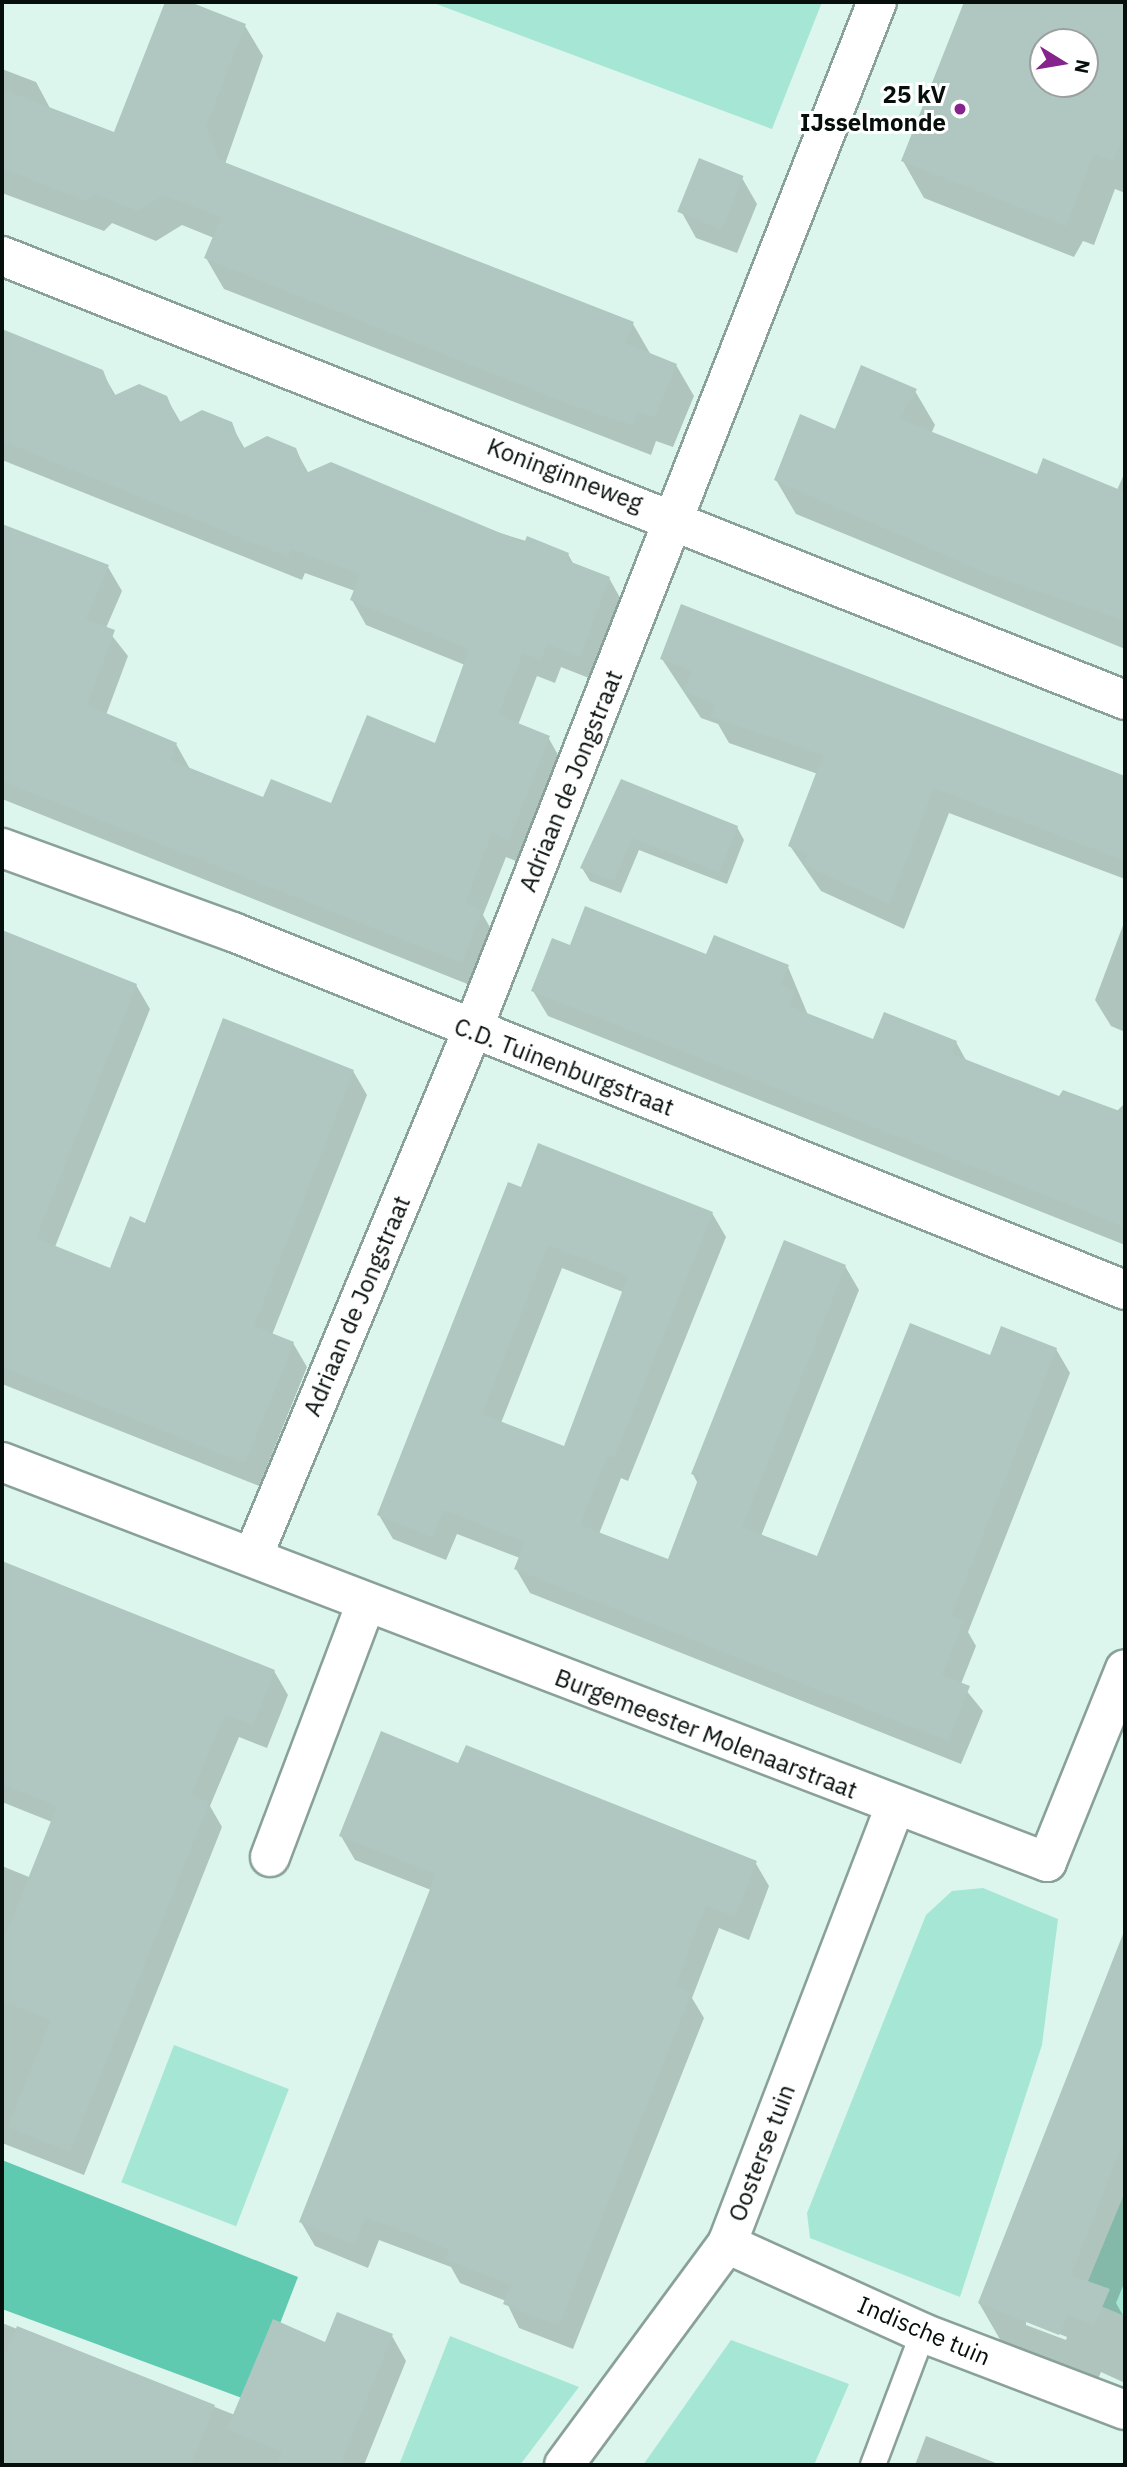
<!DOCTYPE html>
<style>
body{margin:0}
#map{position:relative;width:1127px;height:2467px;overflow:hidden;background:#dcf6ee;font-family:"IBM Plex Sans",sans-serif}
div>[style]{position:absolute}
.green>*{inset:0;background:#a6e6d4;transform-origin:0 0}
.forest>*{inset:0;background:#60cab1}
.shadow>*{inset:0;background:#0003}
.building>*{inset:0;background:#afc7c0;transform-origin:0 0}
.roads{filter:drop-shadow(2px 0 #8aa19a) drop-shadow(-2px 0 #8aa19a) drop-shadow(0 2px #8aa19a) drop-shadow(0 -2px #8aa19a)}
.service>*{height:24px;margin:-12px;padding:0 12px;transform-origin:12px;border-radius:12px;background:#fff}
.minor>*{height:38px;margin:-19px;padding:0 19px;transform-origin:19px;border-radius:19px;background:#fff}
.dots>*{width:19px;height:19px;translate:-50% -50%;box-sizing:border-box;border:4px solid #fff;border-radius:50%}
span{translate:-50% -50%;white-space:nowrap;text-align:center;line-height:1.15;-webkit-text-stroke:6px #fff;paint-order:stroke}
.poi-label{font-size:24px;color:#060f0c;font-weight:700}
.right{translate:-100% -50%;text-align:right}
.street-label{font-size:24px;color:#060f0c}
.frame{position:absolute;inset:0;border:4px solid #060f0c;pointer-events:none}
.north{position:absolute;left:1029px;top:28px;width:70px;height:70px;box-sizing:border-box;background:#fff;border:2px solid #9b9f9e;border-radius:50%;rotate:101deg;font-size:19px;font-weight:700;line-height:28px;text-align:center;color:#060f0c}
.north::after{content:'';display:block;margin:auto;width:24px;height:32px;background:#86248d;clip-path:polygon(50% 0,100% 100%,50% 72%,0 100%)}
</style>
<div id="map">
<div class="green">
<i style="clip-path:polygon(431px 2px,822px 2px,772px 129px)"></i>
<i style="clip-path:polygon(983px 1888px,1058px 1919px,1042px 2045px,960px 2297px,810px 2238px,807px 2213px,926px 1915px,952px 1891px)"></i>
<i style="left:174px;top:2045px;width:123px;height:147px;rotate:21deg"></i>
<i style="clip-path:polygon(1125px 2192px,1125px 2316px,1081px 2298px)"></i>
<i style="clip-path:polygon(450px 2336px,579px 2387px,520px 2465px,399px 2465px)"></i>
<i style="clip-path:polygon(731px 2340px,849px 2384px,814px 2465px,643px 2465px)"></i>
</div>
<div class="forest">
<i style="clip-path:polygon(2px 2160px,298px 2277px,250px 2401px,2px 2309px)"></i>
</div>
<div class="shadow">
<i style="clip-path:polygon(167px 2px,185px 2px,245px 26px,263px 56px,225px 164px,633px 324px,651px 355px,676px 365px,694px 396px,673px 447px,656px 441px,651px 455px,224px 289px,206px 258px,214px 238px,182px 225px,156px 241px,112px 223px,104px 231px,2px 193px,2px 69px,36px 82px,51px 110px,115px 134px)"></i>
<i style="clip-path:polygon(evenodd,966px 2px,1106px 2px,1125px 10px,1125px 193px,1115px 189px,1094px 245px,1083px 241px,1074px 257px,924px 198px,903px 161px,966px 2px,1043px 42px,1085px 42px,1085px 84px,1043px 84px,1043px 42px)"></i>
<i style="clip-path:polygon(742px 178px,757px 204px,737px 253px,696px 238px,681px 211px)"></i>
<i style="clip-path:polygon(2px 333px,102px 372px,116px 396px,166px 397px,181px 423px,230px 423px,245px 449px,295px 449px,309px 474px,568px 554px,574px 565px,609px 578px,623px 603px,594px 680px,561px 667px,555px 683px,537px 676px,518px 725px,548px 737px,562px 762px,523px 864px,506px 857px,483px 915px,495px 936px,475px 987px,2px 799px,2px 669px,19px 628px,2px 621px,2px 540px,108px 567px,122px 591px,106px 628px,128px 656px,106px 715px,176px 744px,190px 769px,264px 800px,332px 805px,436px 745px,465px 665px,366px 625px,352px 600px,355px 591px,305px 573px,302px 580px,2px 460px)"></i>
<i style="clip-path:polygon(915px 391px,935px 425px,931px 434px,1038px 477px,1117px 490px,1125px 472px,1125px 649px,796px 514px,776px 480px,836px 431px)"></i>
<i style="clip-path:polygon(682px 606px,1125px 779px,1125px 879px,949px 813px,904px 929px,821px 891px,790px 846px,818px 774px,729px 743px,718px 724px,701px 718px,662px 659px)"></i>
<i style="clip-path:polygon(622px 781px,737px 827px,744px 840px,727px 884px,639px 850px,621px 893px,590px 881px,582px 868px)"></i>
<i style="clip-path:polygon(1125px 920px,1125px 1032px,1111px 1026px,1095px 1000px)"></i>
<i style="clip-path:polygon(2px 932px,136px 985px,150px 1009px,55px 1247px,111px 1270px,146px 1225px,353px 1071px,367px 1095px,272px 1335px,293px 1343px,307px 1367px,259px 1486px,2px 1384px)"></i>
<i style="clip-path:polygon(571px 947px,788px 967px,808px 1015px,874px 1041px,956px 1042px,967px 1062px,1060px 1098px,1116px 1112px,1125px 1103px,1125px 1245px,548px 1016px,533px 991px)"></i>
<i style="clip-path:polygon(evenodd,522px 1189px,712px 1213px,726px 1237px,628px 1481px,621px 1478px,599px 1534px,669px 1561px,698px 1484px,693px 1474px,845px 1266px,859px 1290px,761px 1536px,818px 1558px,991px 1358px,1056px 1349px,1070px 1373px,968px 1632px,976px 1646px,961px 1684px,983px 1711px,961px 1764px,530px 1593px,516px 1569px,520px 1558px,457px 1534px,446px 1560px,393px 1539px,379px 1515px,522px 1189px,562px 1268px,623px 1292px,565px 1448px,501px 1423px,562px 1268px)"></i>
<i style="clip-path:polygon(2px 1563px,274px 1671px,288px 1695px,267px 1748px,239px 1737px,210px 1806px,222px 1827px,84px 2175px,2px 2143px,2px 1866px,29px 1877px,52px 1822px,2px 1802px)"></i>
<i style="clip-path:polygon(459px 1765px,755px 1862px,769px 1886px,749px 1940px,719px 1928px,692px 1998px,704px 2018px,573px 2349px,519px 2328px,506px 2301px,460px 2283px,451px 2267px,379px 2240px,368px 2268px,315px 2246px,301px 2222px,431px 1890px,355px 1860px,341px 1836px)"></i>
<i style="clip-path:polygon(evenodd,1125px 1933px,1125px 2281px,1116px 2303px,1125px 2319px,1125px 2383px,1101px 2372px,1092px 2393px,1013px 2362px,979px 2303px,1125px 1933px,1026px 2321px,1067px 2337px,1066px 2340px,1026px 2325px,1026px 2321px)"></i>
<i style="clip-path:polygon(2px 2323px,235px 2415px,326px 2344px,392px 2336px,406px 2361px,364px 2465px,2px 2465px)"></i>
<i style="clip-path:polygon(926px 2436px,1001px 2465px,915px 2465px)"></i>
</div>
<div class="building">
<i style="clip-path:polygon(165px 2px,190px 2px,246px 24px,206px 126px,219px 160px,634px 322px,625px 343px,677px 364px,655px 417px,638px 411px,633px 425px,579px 408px,204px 258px,221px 217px,163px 195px,138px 211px,94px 193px,86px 201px,2px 168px,2px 89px,114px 132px)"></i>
<i style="clip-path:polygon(evenodd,964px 2px,1125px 2px,1125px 133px,1113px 161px,1094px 153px,1066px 226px,901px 161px,964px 2px,1043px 42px,1085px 42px,1085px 84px,1043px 84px,1043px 42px)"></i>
<i style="left:699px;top:158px;width:48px;height:58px;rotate:22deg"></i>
<i style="clip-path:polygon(2px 329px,103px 370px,113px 396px,139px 384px,167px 396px,178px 423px,202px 410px,232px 422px,242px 449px,267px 436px,296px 448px,306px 473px,331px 462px,524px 543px,527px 536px,569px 553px,566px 560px,610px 577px,580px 656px,547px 644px,541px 660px,523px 653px,498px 715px,550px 736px,509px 840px,492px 833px,465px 903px,482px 910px,462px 963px,2px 781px,2px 524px,109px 565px,86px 619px,115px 630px,87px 705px,177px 743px,170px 760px,263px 797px,271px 779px,331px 803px,367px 715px,435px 743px,469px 649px,350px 600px,360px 574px,291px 549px,288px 557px,2px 441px)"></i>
<i style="clip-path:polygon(861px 365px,917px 389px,900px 419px,1037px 474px,1043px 458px,1125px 492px,1125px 621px,991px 575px,774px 480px,800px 414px,835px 429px)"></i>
<i style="clip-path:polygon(681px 604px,1125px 776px,1125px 861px,934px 788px,889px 904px,804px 865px,808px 854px,788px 846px,823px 755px,711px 717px,716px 704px,684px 692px,692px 671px,660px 659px)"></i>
<i style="clip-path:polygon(621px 779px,738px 826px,719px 872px,632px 838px,614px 881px,580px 868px)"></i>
<i style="clip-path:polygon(585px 906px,706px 954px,714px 935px,789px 965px,781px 985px,795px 990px,789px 1006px,873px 1039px,884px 1012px,957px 1041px,952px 1054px,1059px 1096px,1063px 1090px,1125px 1113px,1125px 1227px,531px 991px,552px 938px,570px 945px)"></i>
<i style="clip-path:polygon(2px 930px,137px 984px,36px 1238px,110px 1268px,130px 1216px,145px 1223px,223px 1018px,354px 1070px,254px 1326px,294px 1342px,245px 1463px,2px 1367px)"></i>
<i style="clip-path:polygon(evenodd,538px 1143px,713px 1212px,614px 1458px,607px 1455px,580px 1525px,668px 1559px,699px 1477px,691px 1474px,784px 1240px,846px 1265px,742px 1527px,817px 1556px,910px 1323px,990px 1355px,1001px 1326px,1057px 1348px,951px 1616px,963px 1621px,942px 1675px,970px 1686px,948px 1741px,514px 1569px,525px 1542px,443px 1510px,433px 1537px,377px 1515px,508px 1182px,521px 1187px,538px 1143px,548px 1245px,628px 1276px,564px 1446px,482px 1414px,548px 1245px)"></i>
<i style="clip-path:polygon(2px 1561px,275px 1670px,253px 1725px,225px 1714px,191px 1795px,209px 1802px,70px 2152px,8px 2127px,51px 2020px,2px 2001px,2px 1944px,57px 1806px,2px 1784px)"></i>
<i style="clip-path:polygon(381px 1731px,458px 1763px,466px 1745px,757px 1861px,735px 1917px,706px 1905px,675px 1986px,691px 1993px,559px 2326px,503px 2304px,511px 2285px,445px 2259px,449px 2249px,365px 2217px,354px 2245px,299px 2222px,436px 1874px,339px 1836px)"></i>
<i style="clip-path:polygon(1123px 1934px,1125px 2138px,1071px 2275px,1110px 2289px,1094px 2326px,1068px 2314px,1059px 2335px,978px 2303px)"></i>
<i style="clip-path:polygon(337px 2312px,393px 2334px,340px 2465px,277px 2465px,282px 2452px,227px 2429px,273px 2319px,325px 2342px)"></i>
<i style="clip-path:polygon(17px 2326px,215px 2405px,191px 2465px,2px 2465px,2px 2363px)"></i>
</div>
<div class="roads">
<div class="service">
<i style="left:873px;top:2465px;width:141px;rotate:-69.3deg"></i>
</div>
<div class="minor">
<i style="left:2px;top:256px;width:1208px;rotate:21.57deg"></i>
<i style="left:2px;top:848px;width:246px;rotate:20deg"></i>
<i style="left:233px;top:932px;width:961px;rotate:21.87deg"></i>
<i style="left:2px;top:1462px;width:1119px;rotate:20.95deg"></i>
<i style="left:1047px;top:1862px;width:208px;rotate:-68deg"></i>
<i style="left:253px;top:1556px;width:569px;rotate:-67.36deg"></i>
<i style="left:472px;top:1031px;width:1106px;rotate:-68.52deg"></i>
<i style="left:270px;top:1857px;width:272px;rotate:-69.3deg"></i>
<i style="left:727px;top:2244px;width:215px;rotate:24.4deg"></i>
<i style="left:923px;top:2333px;width:216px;rotate:20.9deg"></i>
<i style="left:564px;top:2465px;width:275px;rotate:-53.6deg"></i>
<i style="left:727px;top:2244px;width:468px;rotate:-69deg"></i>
</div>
</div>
<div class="dots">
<i style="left:960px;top:109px;background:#86248d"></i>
</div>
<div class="poi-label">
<span class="right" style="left:946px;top:109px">25 kV<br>IJsselmonde</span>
</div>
<div class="street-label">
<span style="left:565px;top:475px;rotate:21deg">Koninginneweg</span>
<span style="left:571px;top:781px;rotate:-68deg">Adriaan de Jongstraat</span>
<span style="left:564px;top:1067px;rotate:21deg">C.D. Tuinenburgstraat</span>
<span style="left:357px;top:1306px;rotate:-67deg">Adriaan de Jongstraat</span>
<span style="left:706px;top:1734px;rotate:21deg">Burgemeester Molenaarstraat</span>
<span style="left:762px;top:2153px;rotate:-69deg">Oosterse tuin</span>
<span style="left:924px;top:2331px;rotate:23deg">Indische tuin</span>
</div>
<div class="frame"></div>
<div class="north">N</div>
</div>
